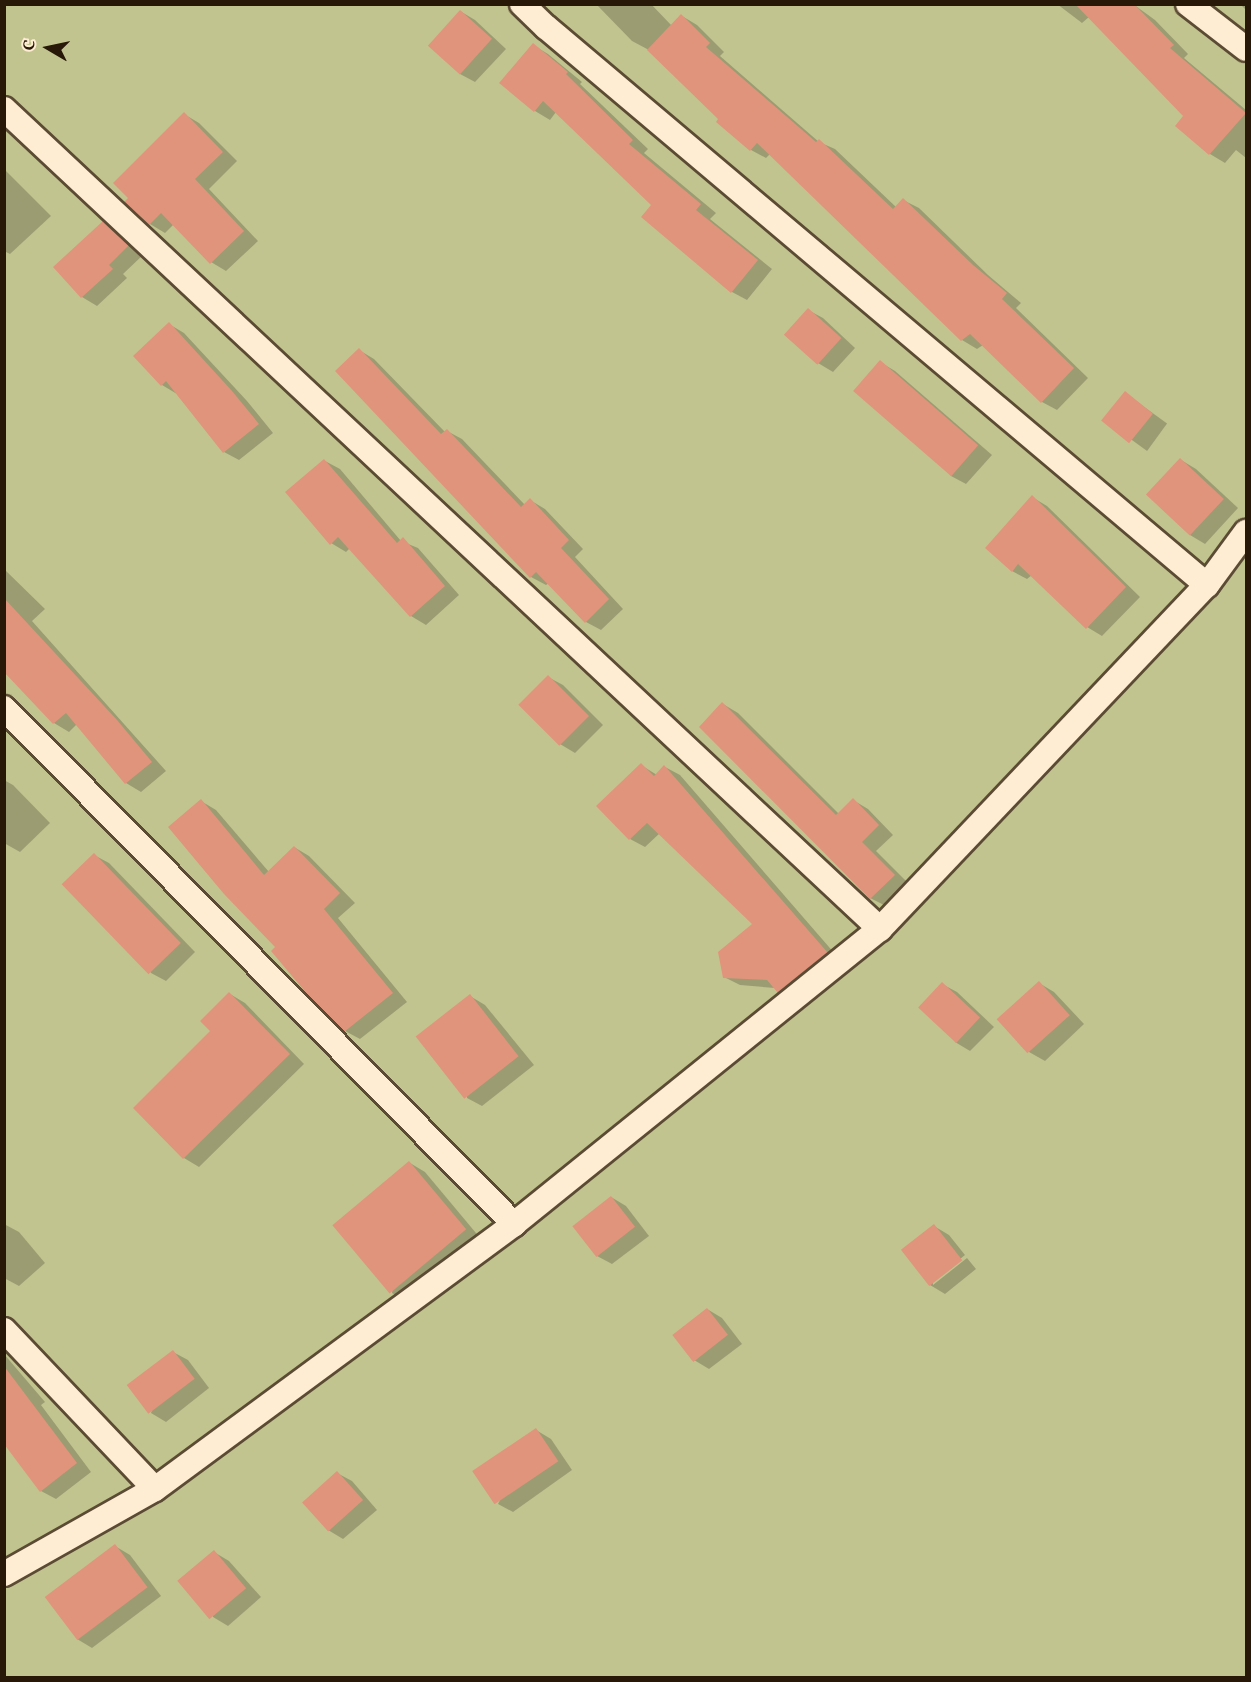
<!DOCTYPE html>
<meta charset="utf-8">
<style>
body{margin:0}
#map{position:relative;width:1251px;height:1682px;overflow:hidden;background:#fde4bc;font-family:Vollkorn,serif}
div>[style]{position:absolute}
.green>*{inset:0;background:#c2c48f;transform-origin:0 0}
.shadow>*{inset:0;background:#0003;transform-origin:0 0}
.building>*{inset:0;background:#e0947c;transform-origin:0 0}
.roads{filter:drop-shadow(2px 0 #5c4b34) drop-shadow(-2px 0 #5c4b34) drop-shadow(0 2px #5c4b34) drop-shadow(0 -2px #5c4b34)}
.lane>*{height:24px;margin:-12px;padding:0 12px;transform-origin:12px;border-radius:12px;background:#feedd3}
span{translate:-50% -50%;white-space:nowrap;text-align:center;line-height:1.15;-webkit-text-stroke:4.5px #feedd3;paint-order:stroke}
.frame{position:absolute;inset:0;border:6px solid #271807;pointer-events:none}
.north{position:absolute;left:18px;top:18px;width:60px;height:60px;-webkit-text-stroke:4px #feedd3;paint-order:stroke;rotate:279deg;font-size:16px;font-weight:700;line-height:24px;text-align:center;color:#271807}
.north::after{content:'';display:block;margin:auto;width:21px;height:27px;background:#271807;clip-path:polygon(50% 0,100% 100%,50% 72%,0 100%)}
</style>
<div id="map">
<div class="green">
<i style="left:5px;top:5px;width:1241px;height:1673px"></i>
</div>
<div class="shadow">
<i style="clip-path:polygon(596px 4px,651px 4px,672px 26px,682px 16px,697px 25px,724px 52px,720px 56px,819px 142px,835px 149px,896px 207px,903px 200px,919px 208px,988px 275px,1021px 303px,1016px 308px,1088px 378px,1057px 410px,1042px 402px,983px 345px,977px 349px,962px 340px,770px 154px,766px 158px,751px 150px,647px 49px,632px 41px)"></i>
<i style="clip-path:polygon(1057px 4px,1133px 4px,1155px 20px,1188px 54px,1184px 58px,1246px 110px,1246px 158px,1236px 150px,1225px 163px,1210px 154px,1177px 125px,1185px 116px,1089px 17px,1082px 23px)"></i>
<i style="clip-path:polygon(1240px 4px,1246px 4px,1246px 10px)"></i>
<i style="clip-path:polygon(460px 11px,475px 20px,506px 49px,475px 82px,460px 74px)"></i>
<i style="clip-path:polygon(533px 45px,548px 54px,582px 82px,580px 84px,648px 149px,644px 153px,716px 213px,710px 219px,772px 269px,747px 300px,732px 292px,653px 205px,556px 112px,550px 120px,535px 111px,501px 83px)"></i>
<i style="clip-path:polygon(184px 114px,199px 123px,237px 161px,209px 189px,258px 241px,226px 271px,211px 262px,174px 224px,165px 233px,150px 224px)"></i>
<i style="clip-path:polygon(4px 169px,51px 216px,10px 254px,4px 251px)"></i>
<i style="clip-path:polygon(103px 223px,118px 232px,143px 255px,123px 274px,127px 278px,97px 306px,82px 297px,55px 267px)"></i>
<i style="clip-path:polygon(808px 310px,823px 318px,855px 348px,833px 372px,818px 363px)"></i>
<i style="clip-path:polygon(169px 324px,184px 333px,247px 401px,273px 433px,239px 460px,224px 452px,177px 394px,162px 385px)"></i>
<i style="clip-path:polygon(359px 350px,374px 359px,445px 432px,447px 431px,462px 439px,525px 505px,530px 500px,545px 509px,583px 549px,575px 557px,623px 609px,601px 630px,586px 622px,549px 583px,546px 585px,531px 577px)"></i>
<i style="clip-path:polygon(880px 362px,895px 371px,992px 455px,966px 484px,951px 476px)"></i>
<i style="left:1125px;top:393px;width:52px;height:34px;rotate:36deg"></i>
<i style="clip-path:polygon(1181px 460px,1196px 469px,1238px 508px,1205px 544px,1190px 535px,1148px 495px)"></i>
<i style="clip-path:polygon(325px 461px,340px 469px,401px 541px,418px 548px,459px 595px,426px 625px,411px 616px,350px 548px,346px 552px,331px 543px)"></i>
<i style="clip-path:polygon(1032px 497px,1047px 506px,1140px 597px,1102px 636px,1087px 627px,1032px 575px,1027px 579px,1012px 571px)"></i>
<i style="clip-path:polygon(4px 569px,45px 609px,32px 621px,166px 771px,141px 792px,126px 783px,77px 724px,69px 732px,54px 723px,4px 670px)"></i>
<i style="clip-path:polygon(548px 677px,563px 685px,603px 725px,575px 753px,560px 744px,521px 705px)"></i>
<i style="clip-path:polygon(723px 704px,738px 713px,839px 814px,853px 800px,868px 809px,893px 835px,876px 851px,909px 884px,886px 906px,870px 898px)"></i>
<i style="clip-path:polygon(641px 765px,657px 775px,665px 767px,680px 775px,842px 962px,794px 1000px,775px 988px,740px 985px,724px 977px,754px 924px,660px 833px,645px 847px,630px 839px)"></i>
<i style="clip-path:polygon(4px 780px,13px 785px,50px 823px,20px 852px,4px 843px)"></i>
<i style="clip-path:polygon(201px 801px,216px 810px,269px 872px,294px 847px,309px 856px,355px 903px,338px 918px,407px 1002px,360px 1039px,345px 1031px)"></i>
<i style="clip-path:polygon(94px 855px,109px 863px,195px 952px,166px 981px,151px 973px)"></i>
<i style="clip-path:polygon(1039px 983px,1054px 992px,1084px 1024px,1045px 1061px,1029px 1052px)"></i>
<i style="clip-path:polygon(942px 984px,957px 992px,994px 1027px,970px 1051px,955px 1042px)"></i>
<i style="clip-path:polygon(230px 994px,245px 1003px,304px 1064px,199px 1167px,184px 1158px,135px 1108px,213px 1031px)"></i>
<i style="clip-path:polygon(470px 996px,485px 1005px,534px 1065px,482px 1106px,467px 1098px)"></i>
<i style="clip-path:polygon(410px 1163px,425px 1172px,481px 1239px,407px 1302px,392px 1293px)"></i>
<i style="clip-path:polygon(611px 1197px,626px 1206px,649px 1236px,612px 1264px,597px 1256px)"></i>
<i style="clip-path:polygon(4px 1224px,19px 1232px,45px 1263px,19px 1286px,4px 1278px)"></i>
<i style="clip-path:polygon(934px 1226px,949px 1235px,965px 1255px,933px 1281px,933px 1285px,967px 1258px,976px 1269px,945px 1294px,930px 1285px)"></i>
<i style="clip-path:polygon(707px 1309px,722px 1318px,742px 1344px,709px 1369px,694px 1360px)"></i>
<i style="clip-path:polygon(173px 1352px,188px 1360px,209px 1388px,166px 1422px,151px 1413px)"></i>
<i style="clip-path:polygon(4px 1354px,45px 1402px,41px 1405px,91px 1472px,56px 1499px,41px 1491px,4px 1433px)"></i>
<i style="clip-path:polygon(536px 1430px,551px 1439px,572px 1470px,513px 1512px,498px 1504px)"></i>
<i style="clip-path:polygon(337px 1473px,352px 1481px,377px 1510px,343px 1539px,328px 1530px)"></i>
<i style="clip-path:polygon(115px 1546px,130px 1555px,161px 1596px,92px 1648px,77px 1639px)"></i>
<i style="clip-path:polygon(214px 1552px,229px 1561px,261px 1597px,228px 1626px,213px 1617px)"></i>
</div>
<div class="building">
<i style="clip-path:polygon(1075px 4px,1134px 4px,1174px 45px,1170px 48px,1246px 113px,1209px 155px,1175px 126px,1183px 116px)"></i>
<i style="left:460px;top:10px;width:43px;height:48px;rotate:42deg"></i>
<i style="clip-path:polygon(681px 14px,710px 43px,706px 47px,816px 142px,819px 139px,893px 209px,903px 198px,973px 265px,1007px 293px,1002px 299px,1074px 368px,1041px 403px,970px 334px,961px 341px,757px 143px,750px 151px,716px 122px,718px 119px,647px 50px)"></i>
<i style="clip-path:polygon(533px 43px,568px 72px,566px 74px,633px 140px,629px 144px,701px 204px,696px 210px,758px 260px,731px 293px,641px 217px,651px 205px,543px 101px,534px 112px,499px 83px)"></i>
<i style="clip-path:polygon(184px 112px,223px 152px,195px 179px,244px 231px,210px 264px,161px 213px,149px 225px,124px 202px,128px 198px,113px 183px)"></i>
<i style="clip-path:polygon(103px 221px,129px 245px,109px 265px,113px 269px,81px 298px,53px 267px)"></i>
<i style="left:808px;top:308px;width:45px;height:36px;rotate:42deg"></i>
<i style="clip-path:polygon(169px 322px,232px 391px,259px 424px,223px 453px,166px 381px,161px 386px,133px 356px)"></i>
<i style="clip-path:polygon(359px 348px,441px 434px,447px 429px,521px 507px,530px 498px,569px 540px,561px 548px,609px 599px,585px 623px,536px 572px,530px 578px,335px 371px)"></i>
<i style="left:880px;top:360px;width:130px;height:41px;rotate:41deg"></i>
<i style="left:1125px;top:391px;width:36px;height:38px;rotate:39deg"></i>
<i style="left:1180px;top:458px;width:60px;height:50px;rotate:43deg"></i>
<i style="clip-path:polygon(324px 459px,397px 543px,403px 537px,445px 586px,410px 617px,338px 537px,330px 545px,285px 492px)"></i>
<i style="clip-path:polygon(1032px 495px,1126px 587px,1086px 629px,1018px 564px,1012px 572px,985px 548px)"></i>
<i style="clip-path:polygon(4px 598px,117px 720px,152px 762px,125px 784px,66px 713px,53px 724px,4px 672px)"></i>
<i style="left:548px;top:675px;width:58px;height:42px;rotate:45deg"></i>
<i style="clip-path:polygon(722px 702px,836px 815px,853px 798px,879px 825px,862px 842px,895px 875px,870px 899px,699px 727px)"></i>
<i style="clip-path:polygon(641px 763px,654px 776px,664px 765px,828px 953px,778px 993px,767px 980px,723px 978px,718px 952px,752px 924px,647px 823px,629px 840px,596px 806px)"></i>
<i style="clip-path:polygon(201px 799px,264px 875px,294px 846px,340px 893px,324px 909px,393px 993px,344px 1032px,313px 1001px,271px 951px,275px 947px,224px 894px,168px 827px)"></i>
<i style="left:94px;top:853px;width:125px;height:45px;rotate:46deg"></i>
<i style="left:1039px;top:981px;width:46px;height:57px;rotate:48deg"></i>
<i style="left:942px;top:982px;width:52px;height:35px;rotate:43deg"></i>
<i style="clip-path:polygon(229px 992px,290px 1054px,183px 1159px,133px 1108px,210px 1031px,200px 1021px)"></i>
<i style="left:470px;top:994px;width:79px;height:69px;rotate:52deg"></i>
<i style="left:409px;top:1161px;width:89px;height:100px;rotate:50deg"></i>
<i style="left:611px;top:1196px;width:39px;height:49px;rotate:52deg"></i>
<i style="left:934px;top:1224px;width:46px;height:42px;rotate:52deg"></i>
<i style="left:707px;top:1308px;width:34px;height:44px;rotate:52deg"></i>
<i style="left:173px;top:1350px;width:36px;height:58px;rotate:53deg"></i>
<i style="clip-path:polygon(4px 1366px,77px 1463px,40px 1492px,4px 1444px)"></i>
<i style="left:536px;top:1428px;width:40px;height:77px;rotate:56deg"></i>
<i style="left:337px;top:1471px;width:39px;height:47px;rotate:48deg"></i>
<i style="left:115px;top:1544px;width:54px;height:88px;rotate:53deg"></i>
<i style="left:214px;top:1550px;width:50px;height:48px;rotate:50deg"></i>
</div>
<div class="roads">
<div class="lane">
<i style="left:522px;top:4px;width:33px;rotate:44deg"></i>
<i style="left:546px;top:27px;width:865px;rotate:40.17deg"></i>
<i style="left:1188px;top:4px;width:73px;rotate:37.8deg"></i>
<i style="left:4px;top:109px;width:1200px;rotate:43.11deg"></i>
<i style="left:4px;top:708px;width:726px;rotate:45.34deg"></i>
<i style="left:4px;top:1330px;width:219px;rotate:46.5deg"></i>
<i style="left:4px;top:1574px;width:173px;rotate:-29.4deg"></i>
<i style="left:155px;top:1489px;width:446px;rotate:-36.4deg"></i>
<i style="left:514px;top:1224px;width:470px;rotate:-38.9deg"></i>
<i style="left:880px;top:929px;width:475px;rotate:-46.5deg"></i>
<i style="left:1207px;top:585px;width:66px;rotate:-53.7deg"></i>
</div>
</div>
<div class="frame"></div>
<div class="north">С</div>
</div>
